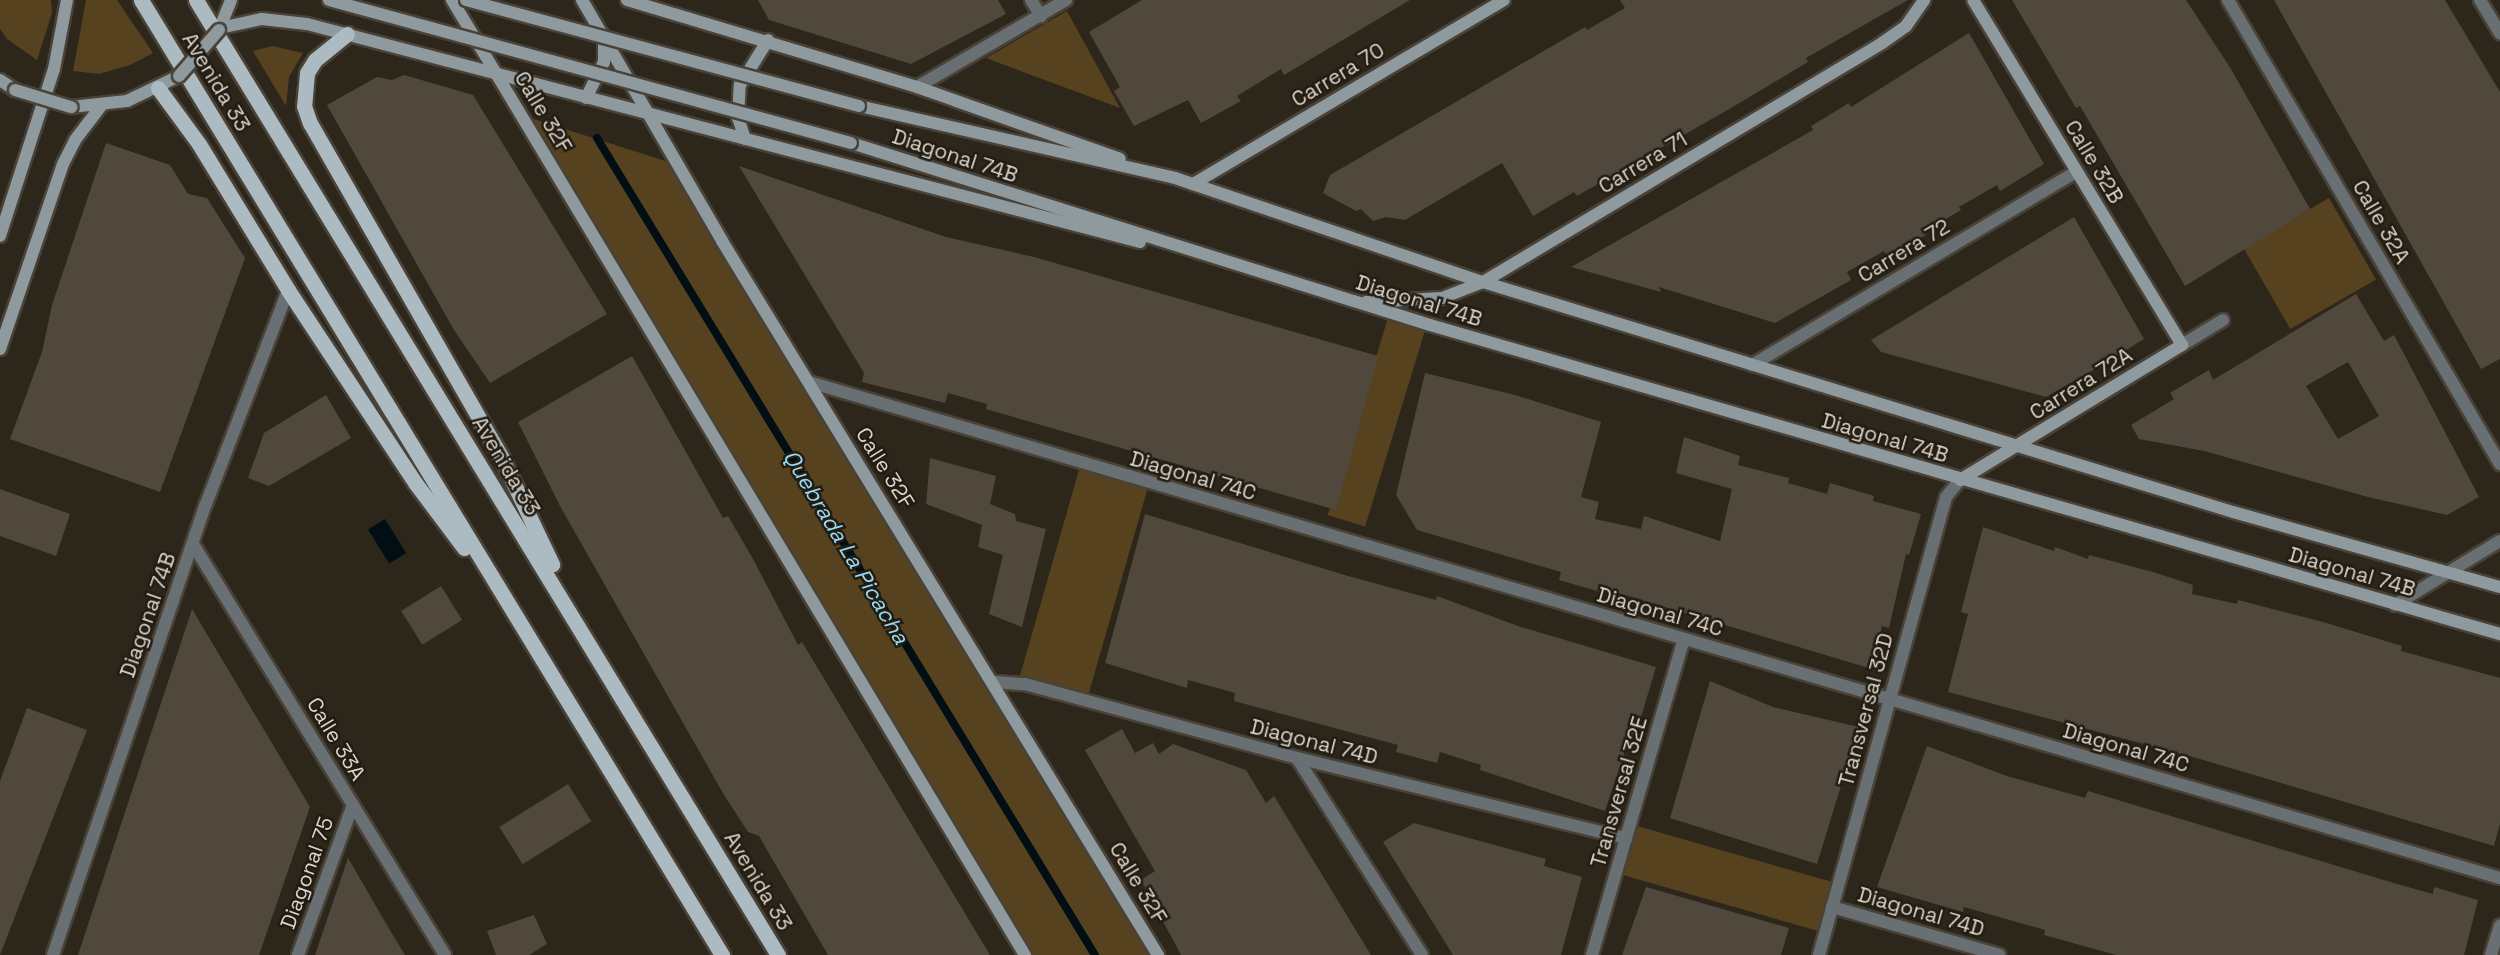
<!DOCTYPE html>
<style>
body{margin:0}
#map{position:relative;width:2500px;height:955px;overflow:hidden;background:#2d261b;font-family:"Space Grotesk",sans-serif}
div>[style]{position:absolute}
.green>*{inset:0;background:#57421f;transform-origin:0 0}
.water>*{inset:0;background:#010e14;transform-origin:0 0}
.stream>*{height:8px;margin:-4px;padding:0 4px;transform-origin:4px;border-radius:4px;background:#010e14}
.building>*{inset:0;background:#50483c;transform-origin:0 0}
.roads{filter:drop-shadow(2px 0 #494238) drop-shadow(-2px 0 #494238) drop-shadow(0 2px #494238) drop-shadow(0 -2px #494238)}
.street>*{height:12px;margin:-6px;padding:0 6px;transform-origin:6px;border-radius:6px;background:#697074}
.secondary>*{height:12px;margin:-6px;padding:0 6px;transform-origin:6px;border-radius:6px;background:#8f9a9f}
.primary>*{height:15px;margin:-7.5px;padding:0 7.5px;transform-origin:7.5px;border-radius:7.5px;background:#acbbc1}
.bridges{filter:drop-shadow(2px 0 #494238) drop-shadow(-2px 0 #494238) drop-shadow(0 2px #494238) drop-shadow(0 -2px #494238)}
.secondary-bridge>*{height:12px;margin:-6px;padding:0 6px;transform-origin:6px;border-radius:6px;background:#8f9a9f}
span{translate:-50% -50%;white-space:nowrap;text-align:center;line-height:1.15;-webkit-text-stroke:5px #231c11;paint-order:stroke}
.street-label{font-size:21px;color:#dad5ce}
.water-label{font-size:22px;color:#97daf6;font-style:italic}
</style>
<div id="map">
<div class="green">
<i style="clip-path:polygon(0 0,51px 0,52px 13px,37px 60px,7px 39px,0 29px)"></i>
<i style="clip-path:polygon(86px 0,117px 0,153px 53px,130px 65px,99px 74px,73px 71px)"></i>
<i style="clip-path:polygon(1067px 11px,1120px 108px,986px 58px)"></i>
<i style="clip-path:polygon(272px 46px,303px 53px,289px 77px,286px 106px,253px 51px)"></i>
<i style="clip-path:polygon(521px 115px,678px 165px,1158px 955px,1025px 955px)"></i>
<i style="left:2329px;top:198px;width:94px;height:99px;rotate:60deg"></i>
<i style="left:1388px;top:318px;width:39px;height:206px;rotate:17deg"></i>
<i style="left:1081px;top:463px;width:71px;height:228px;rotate:16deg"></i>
<i style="left:1630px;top:824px;width:216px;height:51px;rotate:16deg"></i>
</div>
<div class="water">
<i style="left:385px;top:519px;width:40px;height:20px;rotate:58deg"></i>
</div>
<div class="stream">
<i style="left:597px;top:138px;width:957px;rotate:58.64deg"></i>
</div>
<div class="building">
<i style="clip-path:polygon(758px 0,998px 0,1006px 14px,911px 64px,769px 20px)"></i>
<i style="clip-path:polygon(1142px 0,1410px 0,1284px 75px,1281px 69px,1237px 96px,1241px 101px,1201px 123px,1188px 100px,1134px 126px,1114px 91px,1120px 87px,1089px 32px)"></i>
<i style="clip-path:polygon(1620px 0,1908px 0,1806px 58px,1808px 62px,1731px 108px,1577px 196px,1574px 192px,1533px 216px,1502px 163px,1405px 220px,1386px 217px,1373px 221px,1361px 209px,1356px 211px,1323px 193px,1330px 175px,1585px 27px,1587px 30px,1625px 8px)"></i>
<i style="clip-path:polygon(2012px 0,2186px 0,2231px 69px,2310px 209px,2185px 286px,2080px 106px,2076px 108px)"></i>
<i style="clip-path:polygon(2274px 0,2445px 0,2500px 92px,2500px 359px,2481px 369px)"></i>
<i style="clip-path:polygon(1969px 33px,2044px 164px,2000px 191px,1997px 185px,1959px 207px,1961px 210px,1924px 232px,1926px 235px,1887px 256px,1884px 251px,1847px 272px,1851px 280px,1775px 323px,1659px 287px,1661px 292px,1571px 267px,1813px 130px,1811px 126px,1849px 103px,1851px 107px)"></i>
<i style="clip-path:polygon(404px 75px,473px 95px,607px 314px,490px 383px,454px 330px,327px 105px,377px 77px,392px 80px)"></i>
<i style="clip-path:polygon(106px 143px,170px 165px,188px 194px,207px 198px,245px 258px,160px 492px,10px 439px,42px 352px,52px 305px)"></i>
<i style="clip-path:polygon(739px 166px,946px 237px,1034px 257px,1378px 356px,1336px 510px,986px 409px,987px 404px,948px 393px,945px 403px,862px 382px,864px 373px)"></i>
<i style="clip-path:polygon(2074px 217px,2144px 339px,2102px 365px,2046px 397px,1881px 352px,1871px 340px)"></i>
<i style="clip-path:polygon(evenodd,2356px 294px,2384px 341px,2394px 335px,2479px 497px,2447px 515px,2368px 497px,2204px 451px,2139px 439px,2131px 425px,2174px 399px,2170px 393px,2209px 370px,2213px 380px,2356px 294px,2348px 362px,2379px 416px,2338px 439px,2306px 386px,2348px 362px)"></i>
<i style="clip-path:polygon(632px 356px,723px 518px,728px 516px,753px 559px,798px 645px,802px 642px,990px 955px,828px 955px,759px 836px,748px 832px,724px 795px,560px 506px,518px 422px)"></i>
<i style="clip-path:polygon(1425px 373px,1515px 395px,1601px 422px,1581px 497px,1599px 502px,1595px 519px,1641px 529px,1644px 516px,1720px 541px,1732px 489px,1676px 473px,1684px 437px,1740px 456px,1738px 465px,1789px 478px,1788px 483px,1827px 494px,1830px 483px,1874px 496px,1873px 501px,1921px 514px,1909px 555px,1906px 554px,1889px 628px,1882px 626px,1872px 669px,1605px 589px,1604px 593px,1559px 580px,1561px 572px,1417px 530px,1396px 495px)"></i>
<i style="clip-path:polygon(326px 395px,351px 438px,269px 486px,248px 478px,264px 433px)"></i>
<i style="clip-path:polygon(930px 458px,996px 476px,990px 504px,1015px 514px,1016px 521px,1046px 529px,1022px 627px,989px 614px,1003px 555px,978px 547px,982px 525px,926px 504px)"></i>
<i style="clip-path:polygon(0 489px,70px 514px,56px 556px,0 536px)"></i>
<i style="clip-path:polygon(1145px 514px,1348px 576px,1436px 600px,1437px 596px,1518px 626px,1656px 667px,1635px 737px,1630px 736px,1605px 811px,1480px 770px,1481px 765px,1440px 752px,1437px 763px,1396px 752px,1398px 745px,1234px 701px,1235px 693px,1188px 680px,1187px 688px,1105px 663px)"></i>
<i style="clip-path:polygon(1983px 527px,2054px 551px,2055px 547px,2088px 559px,2089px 555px,2153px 572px,2193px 585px,2192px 594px,2237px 604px,2238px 600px,2323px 622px,2402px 646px,2401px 651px,2500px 678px,2500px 823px,2494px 846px,2193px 757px,1948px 692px,1968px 614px,1961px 612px)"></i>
<i style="left:441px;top:586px;width:40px;height:47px;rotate:58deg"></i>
<i style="clip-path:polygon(192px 609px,310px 807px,259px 955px,78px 955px)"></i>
<i style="clip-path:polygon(1710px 681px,1773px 707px,1859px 727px,1817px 864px,1670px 818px)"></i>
<i style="clip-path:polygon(27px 708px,87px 730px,0 955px,0 781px)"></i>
<i style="clip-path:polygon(1122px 729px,1135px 753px,1153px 743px,1159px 754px,1173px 744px,1246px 770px,1266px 803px,1274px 796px,1371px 955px,1181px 955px,1141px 880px,1155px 871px,1085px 750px)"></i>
<i style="clip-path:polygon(1927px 746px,2007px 776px,2085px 798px,2088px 791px,2397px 884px,2433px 894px,2434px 887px,2478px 900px,2464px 955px,2116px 955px,2044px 935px,2045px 930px,1964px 907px,1963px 912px,1877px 887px)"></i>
<i style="left:568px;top:784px;width:44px;height:81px;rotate:58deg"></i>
<i style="clip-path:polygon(1414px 823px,1546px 859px,1544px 866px,1582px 877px,1561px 955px,1453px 955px,1383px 842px)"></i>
<i style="clip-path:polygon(348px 858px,391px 932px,405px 955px,315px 955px)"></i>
<i style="clip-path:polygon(1646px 887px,1789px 928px,1781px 955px,1622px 955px)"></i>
<i style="clip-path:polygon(534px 915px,547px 944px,529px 955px,496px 955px,487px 931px)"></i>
</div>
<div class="roads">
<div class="street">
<i style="left:1031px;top:0;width:19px;rotate:58deg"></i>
<i style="left:2228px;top:0;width:538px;rotate:59.62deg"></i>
<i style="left:2480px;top:0;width:39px;rotate:59deg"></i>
<i style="left:917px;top:87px;width:173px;rotate:-30.3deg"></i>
<i style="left:2182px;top:345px;width:48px;rotate:-31.4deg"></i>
<i style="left:1752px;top:365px;width:378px;rotate:-30.8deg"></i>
<i style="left:809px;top:382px;width:1762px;rotate:16.35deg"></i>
<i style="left:193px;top:544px;width:482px;rotate:58.5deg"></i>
<i style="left:2395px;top:605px;width:123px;rotate:-31.4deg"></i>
<i style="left:994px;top:682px;width:31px;rotate:4deg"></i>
<i style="left:1025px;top:684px;width:282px;rotate:15.2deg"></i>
<i style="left:1297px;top:758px;width:339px;rotate:13.7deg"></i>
<i style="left:1297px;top:758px;width:233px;rotate:57.6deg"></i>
<i style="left:1832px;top:907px;width:174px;rotate:16deg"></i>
<i style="left:53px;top:955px;width:476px;rotate:-71.3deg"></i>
<i style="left:206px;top:504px;width:229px;rotate:-69deg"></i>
<i style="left:298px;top:955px;width:160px;rotate:-69.9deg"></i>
<i style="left:1592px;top:955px;width:329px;rotate:-73.8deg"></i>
<i style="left:1819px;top:955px;width:475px;rotate:-74.5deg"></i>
<i style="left:1946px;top:497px;width:22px;rotate:-51deg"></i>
<i style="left:2491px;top:955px;width:31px;rotate:-73deg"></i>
</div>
<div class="secondary">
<i style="left:452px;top:0;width:1114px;rotate:59.04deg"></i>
<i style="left:582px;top:0;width:279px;rotate:59.8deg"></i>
<i style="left:722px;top:241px;width:837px;rotate:58.59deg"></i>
<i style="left:627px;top:0;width:303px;rotate:16.7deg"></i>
<i style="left:917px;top:87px;width:215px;rotate:19.5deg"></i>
<i style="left:220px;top:28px;width:43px;rotate:-12.1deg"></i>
<i style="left:262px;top:19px;width:45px;rotate:6.3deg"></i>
<i style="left:307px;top:24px;width:861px;rotate:14.67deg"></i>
<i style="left:219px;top:30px;width:32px;rotate:-68deg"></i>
<i style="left:0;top:80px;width:18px;rotate:34deg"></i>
<i style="left:586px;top:98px;width:40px;rotate:-63.4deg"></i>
<i style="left:604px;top:62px;width:22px;rotate:-90deg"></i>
<i style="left:859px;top:106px;width:324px;rotate:12.8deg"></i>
<i style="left:1175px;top:178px;width:325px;rotate:18.7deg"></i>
<i style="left:1483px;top:282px;width:784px;rotate:17.05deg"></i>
<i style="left:2233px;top:512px;width:277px;rotate:15.7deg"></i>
<i style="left:71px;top:107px;width:56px;rotate:-6.1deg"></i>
<i style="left:127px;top:101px;width:58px;rotate:-25.7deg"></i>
<i style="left:745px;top:139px;width:22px;rotate:-108deg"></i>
<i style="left:738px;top:118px;width:33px;rotate:-87deg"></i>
<i style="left:740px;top:85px;width:53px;rotate:-58.1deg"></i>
<i style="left:851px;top:143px;width:607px;rotate:17.45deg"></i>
<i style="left:1430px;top:325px;width:1114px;rotate:16.11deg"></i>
<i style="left:1193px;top:184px;width:361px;rotate:-30.6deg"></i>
<i style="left:0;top:236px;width:176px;rotate:-72.1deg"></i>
<i style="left:54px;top:69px;width:70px;rotate:-79.3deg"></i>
<i style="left:1366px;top:302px;width:76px;rotate:-3deg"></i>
<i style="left:1442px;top:298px;width:44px;rotate:-21.3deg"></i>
<i style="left:1483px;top:282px;width:465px;rotate:-30.9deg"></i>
<i style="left:1882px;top:43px;width:29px;rotate:-35deg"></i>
<i style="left:1906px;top:26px;width:32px;rotate:-55deg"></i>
<i style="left:0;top:349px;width:195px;rotate:-71.2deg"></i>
<i style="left:63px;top:164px;width:27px;rotate:-63deg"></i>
<i style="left:75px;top:140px;width:43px;rotate:-52.6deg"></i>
<i style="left:1960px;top:480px;width:260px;rotate:-31.3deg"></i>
<i style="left:2182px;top:345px;width:403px;rotate:-121.2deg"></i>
</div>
<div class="primary">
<i style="left:141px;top:0;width:1118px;rotate:58.68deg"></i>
<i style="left:196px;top:0;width:1118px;rotate:58.64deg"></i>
<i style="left:347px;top:34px;width:41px;rotate:140.9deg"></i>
<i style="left:315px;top:60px;width:15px;rotate:122deg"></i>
<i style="left:307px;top:73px;width:33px;rotate:95deg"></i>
<i style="left:304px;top:106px;width:18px;rotate:71deg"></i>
<i style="left:310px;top:123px;width:385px;rotate:60.2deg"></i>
<i style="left:501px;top:457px;width:119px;rotate:64.5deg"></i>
<i style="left:158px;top:88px;width:69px;rotate:53.8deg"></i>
<i style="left:199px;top:144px;width:171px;rotate:58.6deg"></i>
<i style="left:288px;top:290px;width:232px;rotate:56.6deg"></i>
<i style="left:416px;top:484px;width:80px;rotate:53.1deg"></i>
</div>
</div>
<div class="bridges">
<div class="secondary-bridge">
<i style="left:329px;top:0;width:541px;rotate:15.32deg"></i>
<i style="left:466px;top:0;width:407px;rotate:15.1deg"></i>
<i style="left:179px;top:76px;width:61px;rotate:-49deg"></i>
<i style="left:15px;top:90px;width:59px;rotate:16.9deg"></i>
</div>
</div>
<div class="street-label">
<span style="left:1338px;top:75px;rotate:-31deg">Carrera 70</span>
<span style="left:216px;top:82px;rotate:59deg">Avenida 33</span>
<span style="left:543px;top:112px;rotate:59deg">Calle 32F</span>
<span style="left:955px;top:156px;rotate:18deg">Diagonal 74B</span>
<span style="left:2094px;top:162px;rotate:59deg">Calle 32B</span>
<span style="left:1643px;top:163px;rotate:-31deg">Carrera 71</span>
<span style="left:2381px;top:222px;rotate:60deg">Calle 32A</span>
<span style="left:1904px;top:251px;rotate:-31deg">Carrera 72</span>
<span style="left:1419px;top:301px;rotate:17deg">Diagonal 74B</span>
<span style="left:2081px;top:384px;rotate:-32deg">Carrera 72A</span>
<span style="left:1885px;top:438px;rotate:16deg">Diagonal 74B</span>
<span style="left:506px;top:466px;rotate:59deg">Avenida 33</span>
<span style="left:885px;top:468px;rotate:58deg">Calle 32F</span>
<span style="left:1193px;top:476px;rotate:16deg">Diagonal 74C</span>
<span style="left:2352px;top:572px;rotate:16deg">Diagonal 74B</span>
<span style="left:1660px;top:612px;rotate:16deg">Diagonal 74C</span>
<span style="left:148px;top:615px;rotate:-71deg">Diagonal 74B</span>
<span style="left:1866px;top:710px;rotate:-75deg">Transversal 32D</span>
<span style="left:336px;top:739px;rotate:59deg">Calle 33A</span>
<span style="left:1314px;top:742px;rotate:14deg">Diagonal 74D</span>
<span style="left:2126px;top:748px;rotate:16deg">Diagonal 74C</span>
<span style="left:1619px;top:792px;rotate:-74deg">Transversal 32E</span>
<span style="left:307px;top:873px;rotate:-70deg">Diagonal 75</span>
<span style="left:758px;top:881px;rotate:59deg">Avenida 33</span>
<span style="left:1138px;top:883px;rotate:59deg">Calle 32F</span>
<span style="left:1921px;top:912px;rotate:16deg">Diagonal 74D</span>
</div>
<div class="water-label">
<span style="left:846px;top:547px;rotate:59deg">Quebrada La Picacha</span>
</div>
</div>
